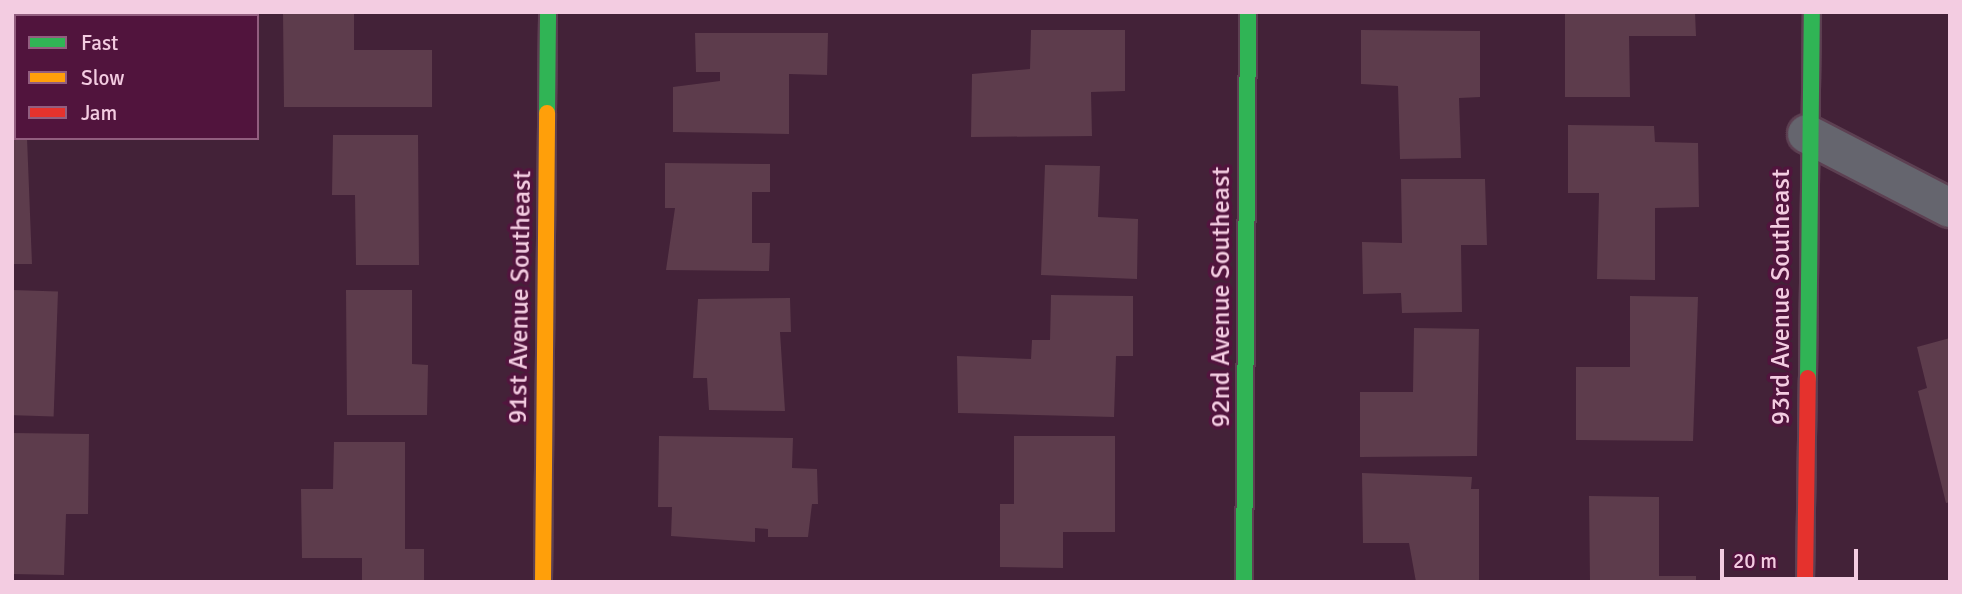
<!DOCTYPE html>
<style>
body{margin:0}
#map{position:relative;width:1962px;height:594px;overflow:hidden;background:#432238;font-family:Signika,sans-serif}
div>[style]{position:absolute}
.building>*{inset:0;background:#5d3c4c;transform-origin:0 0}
.roads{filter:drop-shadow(2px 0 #5d4052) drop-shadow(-2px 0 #5d4052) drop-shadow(0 2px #5d4052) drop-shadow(0 -2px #5d4052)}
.street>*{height:38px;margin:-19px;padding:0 19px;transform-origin:19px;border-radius:19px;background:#65656e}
.fast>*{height:16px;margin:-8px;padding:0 8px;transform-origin:8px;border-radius:8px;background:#30b455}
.slow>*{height:16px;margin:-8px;padding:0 8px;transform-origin:8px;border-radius:8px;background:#ff9f0a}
.jam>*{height:16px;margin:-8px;padding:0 8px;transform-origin:8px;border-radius:8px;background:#e5322d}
span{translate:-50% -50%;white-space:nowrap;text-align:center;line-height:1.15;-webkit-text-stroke:7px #51143d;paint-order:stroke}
.street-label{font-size:26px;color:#f3cce1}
.frame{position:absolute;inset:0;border:14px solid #f3cce1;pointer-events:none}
.legend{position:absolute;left:14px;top:14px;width:245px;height:126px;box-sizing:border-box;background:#51143d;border:2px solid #925e7f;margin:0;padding:9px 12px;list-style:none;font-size:21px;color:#f3cce1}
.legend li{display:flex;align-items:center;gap:14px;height:35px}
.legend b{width:35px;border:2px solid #925e7f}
.scale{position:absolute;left:1720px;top:549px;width:138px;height:32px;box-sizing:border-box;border:4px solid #f3cce1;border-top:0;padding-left:9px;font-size:21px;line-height:24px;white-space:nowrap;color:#f3cce1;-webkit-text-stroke:5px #51143d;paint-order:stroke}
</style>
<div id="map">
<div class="building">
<i style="clip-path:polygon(12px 12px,21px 12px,16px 16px,16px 97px)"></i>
<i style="clip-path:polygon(283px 12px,354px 12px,354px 50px,432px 50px,432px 107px,284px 107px)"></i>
<i style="clip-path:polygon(1565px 12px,1695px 12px,1696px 36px,1629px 36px,1630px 97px,1565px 97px)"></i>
<i style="clip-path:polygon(1031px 30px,1125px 30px,1125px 91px,1091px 92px,1092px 136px,971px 137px,972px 74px,1030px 69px)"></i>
<i style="clip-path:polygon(1361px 30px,1480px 31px,1480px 97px,1459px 98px,1461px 158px,1400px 159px,1398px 86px,1361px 84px)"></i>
<i style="clip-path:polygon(695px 33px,828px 33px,827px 75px,789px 74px,789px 134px,673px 132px,673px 87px,720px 81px,720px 72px,696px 72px)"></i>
<i style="clip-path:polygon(1568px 125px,1654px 126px,1655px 142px,1698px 143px,1699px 207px,1655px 208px,1655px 280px,1597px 279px,1599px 193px,1568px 193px)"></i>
<i style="clip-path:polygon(12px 130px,16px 138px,27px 138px,32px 264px,12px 264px)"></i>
<i style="clip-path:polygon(333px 135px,418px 135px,419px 265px,356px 265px,355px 195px,332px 195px)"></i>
<i style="clip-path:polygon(665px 163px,770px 164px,770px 192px,752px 192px,752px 243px,770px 243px,769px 271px,666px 270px,675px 208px,665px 208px)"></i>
<i style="clip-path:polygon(1045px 165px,1100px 166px,1098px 217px,1138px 219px,1137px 279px,1041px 275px)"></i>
<i style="clip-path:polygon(1401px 179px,1485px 179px,1487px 245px,1461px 245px,1462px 312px,1402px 313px,1401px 293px,1363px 294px,1362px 242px,1402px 243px)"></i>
<i style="left:12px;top:290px;width:46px;height:125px;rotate:2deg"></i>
<i style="clip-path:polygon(346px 290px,412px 290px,412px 364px,428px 365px,427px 415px,347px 415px)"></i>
<i style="clip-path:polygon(1051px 295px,1133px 296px,1133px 356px,1116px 356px,1114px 417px,958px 413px,957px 356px,1031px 359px,1032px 340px,1050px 340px)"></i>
<i style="clip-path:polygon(1630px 296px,1698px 297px,1693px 441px,1576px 440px,1576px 367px,1630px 367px)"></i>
<i style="clip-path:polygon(790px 298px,791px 332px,780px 332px,785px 411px,709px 410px,707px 378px,693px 378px,698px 299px)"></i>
<i style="clip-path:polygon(1414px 328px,1479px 329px,1477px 456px,1360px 457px,1360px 392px,1413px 392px)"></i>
<i style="clip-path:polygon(1950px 338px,1950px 502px,1946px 503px,1918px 391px,1927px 388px,1917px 347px)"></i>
<i style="clip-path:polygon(12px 433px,89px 434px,88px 514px,66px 514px,64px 575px,12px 574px)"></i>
<i style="clip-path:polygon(659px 436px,793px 438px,792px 468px,817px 469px,818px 504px,812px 504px,808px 537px,768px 537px,768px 529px,755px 528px,755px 542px,671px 536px,672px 507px,658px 507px)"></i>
<i style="clip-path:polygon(1014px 436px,1115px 436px,1115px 532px,1063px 532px,1063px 568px,1000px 567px,1000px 504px,1014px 504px)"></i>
<i style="clip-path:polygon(334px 442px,405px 442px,405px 549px,424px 549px,424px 582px,362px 582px,362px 558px,302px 558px,301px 489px,333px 489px)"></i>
<i style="clip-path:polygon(1362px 473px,1472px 477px,1471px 489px,1479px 489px,1479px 581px,1416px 582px,1409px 543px,1363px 543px)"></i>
<i style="clip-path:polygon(1589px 496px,1659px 497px,1659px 576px,1696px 576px,1696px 582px,1590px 582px)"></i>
</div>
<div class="roads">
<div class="street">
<i style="left:1807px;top:134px;width:161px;rotate:27.4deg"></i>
</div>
<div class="fast">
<i style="left:547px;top:113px;width:101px;rotate:-89.4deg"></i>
<i style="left:1808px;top:378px;width:366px;rotate:-89.4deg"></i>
<i style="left:1244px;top:582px;width:570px;rotate:-89.6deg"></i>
</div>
<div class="slow">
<i style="left:543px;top:582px;width:469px;rotate:-89.5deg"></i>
</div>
<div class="jam">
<i style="left:1805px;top:582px;width:204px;rotate:-89.2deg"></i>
</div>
</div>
<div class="street-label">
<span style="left:521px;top:297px;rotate:-89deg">91st Avenue Southeast</span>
<span style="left:1222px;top:297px;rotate:-90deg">92nd Avenue Southeast</span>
<span style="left:1782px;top:297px;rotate:-90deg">93rd Avenue Southeast</span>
</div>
<div class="frame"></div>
<ul class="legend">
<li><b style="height:9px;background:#30b455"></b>Fast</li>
<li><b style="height:9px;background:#ff9f0a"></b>Slow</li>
<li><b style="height:9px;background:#e5322d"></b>Jam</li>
</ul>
<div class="scale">20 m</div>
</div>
